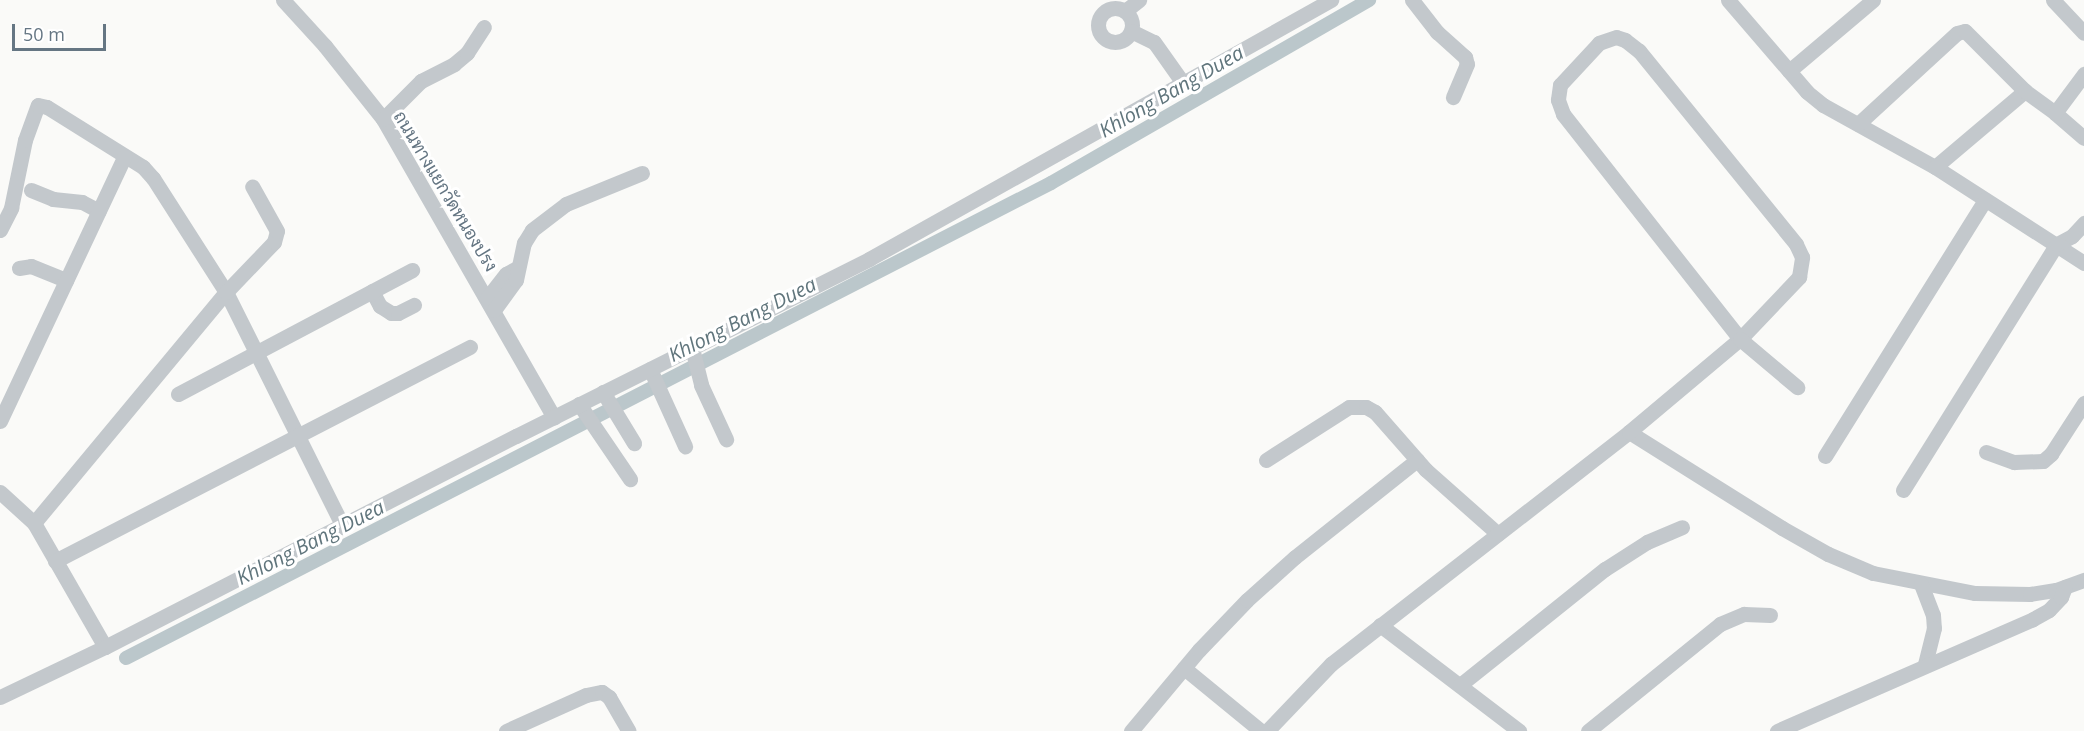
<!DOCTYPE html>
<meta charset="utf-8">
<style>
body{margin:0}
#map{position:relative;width:2084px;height:731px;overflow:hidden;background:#fafaf8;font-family:"Open Sans",Sarabun,sans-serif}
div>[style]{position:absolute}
.canal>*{height:14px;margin:-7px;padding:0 7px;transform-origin:7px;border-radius:7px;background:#bbc7cb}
.minor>*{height:15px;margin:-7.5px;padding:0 7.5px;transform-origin:7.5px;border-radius:7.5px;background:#c3c8cc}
.minor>.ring{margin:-7.5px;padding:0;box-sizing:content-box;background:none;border:15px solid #c3c8cc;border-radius:50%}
span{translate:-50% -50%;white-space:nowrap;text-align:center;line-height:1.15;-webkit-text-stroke:6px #fff;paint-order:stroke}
.street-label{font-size:18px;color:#657683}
.water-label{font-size:20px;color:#60757c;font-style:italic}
.scale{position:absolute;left:12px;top:24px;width:94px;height:27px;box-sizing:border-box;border:3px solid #657683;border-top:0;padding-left:8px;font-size:18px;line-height:21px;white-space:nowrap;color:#657683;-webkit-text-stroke:4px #fff;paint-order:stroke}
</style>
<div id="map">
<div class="canal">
<i style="left:126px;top:658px;width:1040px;rotate:-27.18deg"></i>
<i style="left:1051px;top:183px;width:367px;rotate:-29.9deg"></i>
</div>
<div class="minor">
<i style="left:283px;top:0;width:62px;rotate:47.6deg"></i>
<i style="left:325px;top:46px;width:93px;rotate:51.5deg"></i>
<i style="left:383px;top:119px;width:344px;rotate:60.2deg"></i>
<i style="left:1412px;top:0;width:41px;rotate:52deg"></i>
<i style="left:1437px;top:32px;width:38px;rotate:42deg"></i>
<i style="left:1465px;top:57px;width:7px;rotate:74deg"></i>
<i style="left:1467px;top:64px;width:36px;rotate:113deg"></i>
<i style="left:1728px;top:0;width:121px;rotate:49.3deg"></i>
<i style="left:1807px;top:92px;width:21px;rotate:39deg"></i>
<i style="left:1823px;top:105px;width:128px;rotate:29deg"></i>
<i style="left:1935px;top:167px;width:177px;rotate:32.8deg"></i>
<i style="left:2053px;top:0;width:45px;rotate:46.8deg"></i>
<i class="ring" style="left:1098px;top:8px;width:19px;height:19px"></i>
<i style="left:1125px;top:11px;width:18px;rotate:-38deg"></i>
<i style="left:1131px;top:31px;width:25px;rotate:26deg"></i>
<i style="left:1154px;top:42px;width:50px;rotate:54.7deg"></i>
<i style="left:1789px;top:71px;width:110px;rotate:-40.2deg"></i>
<i style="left:2055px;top:113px;width:38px;rotate:41deg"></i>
<i style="left:383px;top:119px;width:54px;rotate:-45deg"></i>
<i style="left:421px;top:81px;width:37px;rotate:-27deg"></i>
<i style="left:454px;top:64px;width:17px;rotate:-40deg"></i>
<i style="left:467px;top:53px;width:31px;rotate:-57deg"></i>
<i style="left:1858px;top:124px;width:134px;rotate:-42.6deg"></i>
<i style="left:1957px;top:33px;width:8px;rotate:-14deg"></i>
<i style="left:1965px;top:31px;width:85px;rotate:45deg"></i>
<i style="left:1935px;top:167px;width:118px;rotate:-40.2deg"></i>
<i style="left:2025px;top:91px;width:37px;rotate:36deg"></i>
<i style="left:2055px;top:113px;width:49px;rotate:-53.4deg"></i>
<i style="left:31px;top:190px;width:24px;rotate:22deg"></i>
<i style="left:53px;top:199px;width:29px;rotate:6deg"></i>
<i style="left:82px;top:202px;width:19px;rotate:28deg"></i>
<i style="left:0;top:230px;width:25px;rotate:-63deg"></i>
<i style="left:11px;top:208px;width:69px;rotate:-78.4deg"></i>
<i style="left:25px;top:140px;width:37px;rotate:-70deg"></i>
<i style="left:38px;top:105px;width:9px;rotate:13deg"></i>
<i style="left:47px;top:107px;width:113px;rotate:32deg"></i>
<i style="left:143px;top:167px;width:15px;rotate:48deg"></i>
<i style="left:153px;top:178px;width:135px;rotate:57.4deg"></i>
<i style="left:226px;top:292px;width:263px;rotate:63.5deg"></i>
<i style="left:19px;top:268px;width:12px;rotate:-9deg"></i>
<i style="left:31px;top:266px;width:38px;rotate:22deg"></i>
<i style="left:372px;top:291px;width:17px;rotate:62deg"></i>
<i style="left:380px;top:306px;width:13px;rotate:32deg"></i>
<i style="left:391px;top:313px;width:7px"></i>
<i style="left:398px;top:313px;width:18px;rotate:-27deg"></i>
<i style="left:487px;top:298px;width:31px;rotate:-52deg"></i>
<i style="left:506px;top:274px;width:13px;rotate:-29deg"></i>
<i style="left:494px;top:310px;width:37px;rotate:-54deg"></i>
<i style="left:516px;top:280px;width:38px;rotate:-78deg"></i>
<i style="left:524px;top:243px;width:15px;rotate:-58deg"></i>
<i style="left:532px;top:230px;width:43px;rotate:-37.4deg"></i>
<i style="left:566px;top:204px;width:82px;rotate:-22.2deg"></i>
<i style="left:692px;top:348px;width:38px;rotate:76deg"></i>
<i style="left:701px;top:385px;width:60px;rotate:65.2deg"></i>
<i style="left:650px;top:369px;width:85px;rotate:65.6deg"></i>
<i style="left:603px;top:392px;width:60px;rotate:58.7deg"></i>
<i style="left:178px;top:394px;width:265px;rotate:-27.9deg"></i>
<i style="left:579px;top:404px;width:91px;rotate:55.8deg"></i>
<i style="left:0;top:421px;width:292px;rotate:-64.8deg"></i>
<i style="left:1629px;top:432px;width:181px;rotate:32.1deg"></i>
<i style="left:1782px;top:528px;width:53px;rotate:29.5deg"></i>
<i style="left:1828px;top:554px;width:49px;rotate:22.9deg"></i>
<i style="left:1873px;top:573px;width:104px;rotate:11.1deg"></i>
<i style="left:1975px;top:593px;width:55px;rotate:1deg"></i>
<i style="left:2030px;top:594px;width:26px;rotate:-9deg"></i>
<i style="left:2056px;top:590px;width:30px;rotate:-20deg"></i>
<i style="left:1986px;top:452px;width:30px;rotate:20deg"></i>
<i style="left:2014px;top:462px;width:29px;rotate:-2deg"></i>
<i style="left:2043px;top:461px;width:11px;rotate:-41deg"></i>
<i style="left:2051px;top:454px;width:61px;rotate:-57.1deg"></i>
<i style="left:1825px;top:456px;width:302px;rotate:-58deg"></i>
<i style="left:1266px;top:460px;width:98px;rotate:-32.6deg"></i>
<i style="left:1349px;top:407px;width:17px"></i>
<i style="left:1366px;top:407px;width:10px;rotate:29deg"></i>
<i style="left:1375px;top:412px;width:77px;rotate:48.7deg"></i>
<i style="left:1426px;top:470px;width:96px;rotate:41.6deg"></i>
<i style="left:1903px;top:490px;width:290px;rotate:-58deg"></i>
<i style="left:2057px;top:244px;width:17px;rotate:-28deg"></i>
<i style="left:2072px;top:236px;width:18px;rotate:-47deg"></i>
<i style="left:0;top:492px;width:46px;rotate:42.4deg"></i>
<i style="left:34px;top:523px;width:143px;rotate:60.2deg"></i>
<i style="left:34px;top:523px;width:300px;rotate:-50.3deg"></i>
<i style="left:226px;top:292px;width:69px;rotate:-46.2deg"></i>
<i style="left:274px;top:242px;width:11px;rotate:-75deg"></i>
<i style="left:277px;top:231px;width:51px;rotate:-119.1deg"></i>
<i style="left:55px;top:561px;width:467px;rotate:-27.3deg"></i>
<i style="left:1921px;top:584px;width:33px;rotate:69deg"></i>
<i style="left:1933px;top:615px;width:13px;rotate:86deg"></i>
<i style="left:1934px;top:628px;width:38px;rotate:104deg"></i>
<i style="left:1380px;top:625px;width:175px;rotate:37.3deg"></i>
<i style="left:1184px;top:668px;width:99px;rotate:39.3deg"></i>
<i style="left:1460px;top:685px;width:186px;rotate:-38.7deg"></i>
<i style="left:1605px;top:569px;width:50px;rotate:-32.7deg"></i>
<i style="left:1647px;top:542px;width:38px;rotate:-23deg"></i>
<i style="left:0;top:697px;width:116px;rotate:-25.5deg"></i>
<i style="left:105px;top:647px;width:462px;rotate:-27.2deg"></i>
<i style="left:516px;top:436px;width:395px;rotate:-26.6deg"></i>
<i style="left:869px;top:259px;width:530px;rotate:-29.28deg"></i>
<i style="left:506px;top:731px;width:88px;rotate:-24.2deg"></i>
<i style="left:586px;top:695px;width:16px;rotate:-11deg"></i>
<i style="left:602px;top:692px;width:9px;rotate:36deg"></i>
<i style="left:609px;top:697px;width:39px;rotate:60deg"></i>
<i style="left:1131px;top:731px;width:106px;rotate:-50deg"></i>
<i style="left:1199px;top:650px;width:69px;rotate:-46.2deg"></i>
<i style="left:1247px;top:600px;width:64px;rotate:-41.9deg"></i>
<i style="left:1295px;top:557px;width:156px;rotate:-38.5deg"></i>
<i style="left:1267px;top:731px;width:93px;rotate:-46.3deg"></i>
<i style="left:1331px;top:664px;width:378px;rotate:-37.9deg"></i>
<i style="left:1629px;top:432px;width:145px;rotate:-40deg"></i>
<i style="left:1740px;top:339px;width:86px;rotate:-46.4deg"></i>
<i style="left:1799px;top:277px;width:20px;rotate:-81deg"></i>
<i style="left:1802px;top:257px;width:14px;rotate:-115deg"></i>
<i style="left:1796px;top:244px;width:249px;rotate:-129.1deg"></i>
<i style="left:1639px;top:51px;width:18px;rotate:-142deg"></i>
<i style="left:1625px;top:40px;width:9px;rotate:-162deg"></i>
<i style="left:1616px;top:37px;width:18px;rotate:161deg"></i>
<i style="left:1599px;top:43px;width:57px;rotate:132.9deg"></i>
<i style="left:1560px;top:85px;width:15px;rotate:98deg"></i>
<i style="left:1558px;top:100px;width:15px;rotate:70deg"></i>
<i style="left:1563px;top:114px;width:286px;rotate:51.8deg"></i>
<i style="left:1740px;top:339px;width:75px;rotate:40.1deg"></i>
<i style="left:1588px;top:731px;width:170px;rotate:-39deg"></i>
<i style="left:1720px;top:624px;width:26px;rotate:-23deg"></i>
<i style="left:1744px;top:614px;width:26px;rotate:2deg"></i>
<i style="left:1777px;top:731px;width:279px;rotate:-23.6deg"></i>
<i style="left:2033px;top:619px;width:18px;rotate:-29deg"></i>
<i style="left:2049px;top:610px;width:18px;rotate:-47deg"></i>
<i style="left:2061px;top:597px;width:11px;rotate:-68deg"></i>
</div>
<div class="street-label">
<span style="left:446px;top:191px;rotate:59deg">ถนนทางแยกวัดหนองปรง</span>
</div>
<div class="water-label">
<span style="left:1171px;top:91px;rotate:-30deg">Khlong Bang Duea</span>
<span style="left:742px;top:319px;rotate:-27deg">Khlong Bang Duea</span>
<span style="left:310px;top:542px;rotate:-27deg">Khlong Bang Duea</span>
</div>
<div class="scale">50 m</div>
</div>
